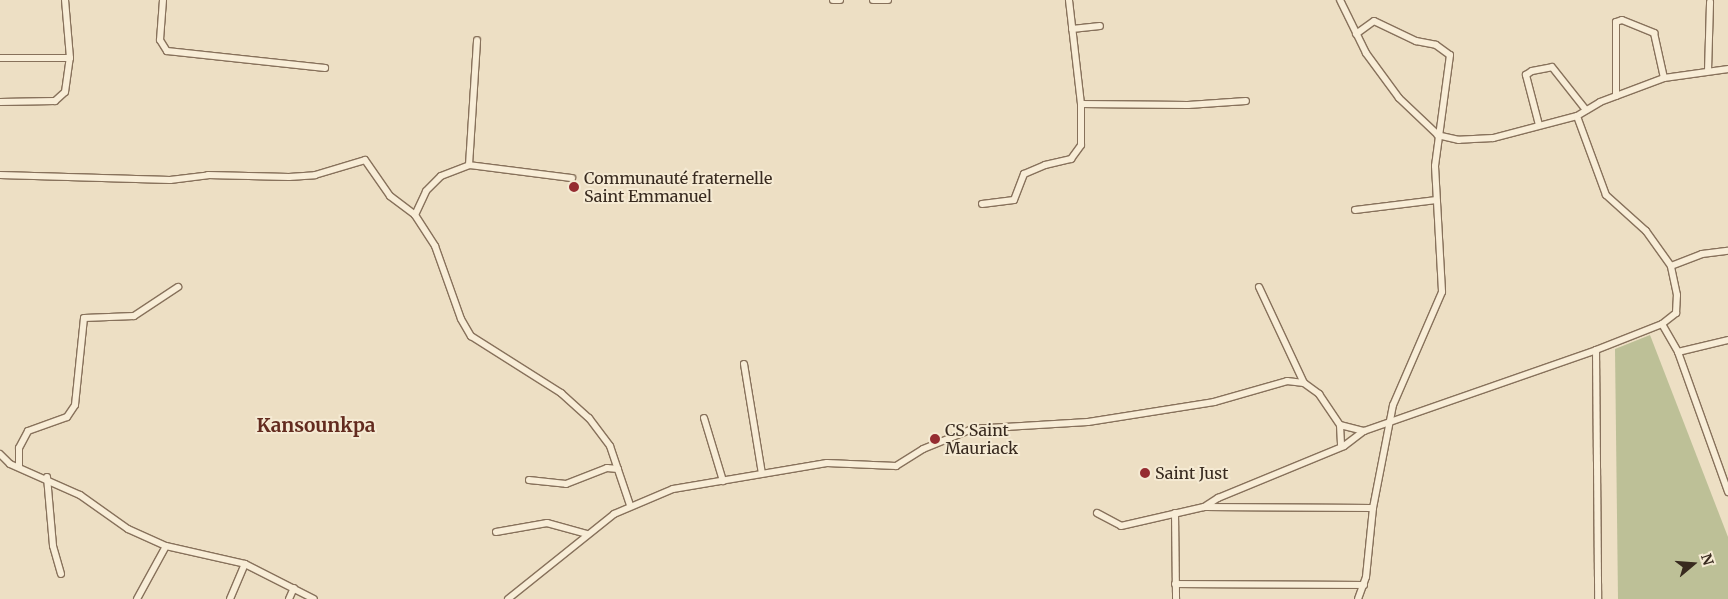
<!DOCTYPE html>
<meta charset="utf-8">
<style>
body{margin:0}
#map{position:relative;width:1728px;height:599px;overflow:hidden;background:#eddfc4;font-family:Merriweather,serif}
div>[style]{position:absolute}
.cemetery>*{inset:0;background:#bdc097}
.roads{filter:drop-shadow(1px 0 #87715b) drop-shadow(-1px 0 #87715b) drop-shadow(0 1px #87715b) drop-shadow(0 -1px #87715b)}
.minor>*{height:6px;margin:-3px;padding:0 3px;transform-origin:3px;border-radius:3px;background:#f8edd7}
.dots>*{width:14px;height:14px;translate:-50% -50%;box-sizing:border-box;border:2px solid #f5ead3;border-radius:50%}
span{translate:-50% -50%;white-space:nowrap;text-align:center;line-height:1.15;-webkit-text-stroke:4px #f5ead3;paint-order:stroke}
.poi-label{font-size:16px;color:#382a1f}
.left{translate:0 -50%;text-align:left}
.quarter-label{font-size:19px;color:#632b1f;font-weight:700}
.north{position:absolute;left:1668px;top:539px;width:50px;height:50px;-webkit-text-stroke:4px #f5ead3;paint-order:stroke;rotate:72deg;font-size:14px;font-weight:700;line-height:20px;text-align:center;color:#382a1f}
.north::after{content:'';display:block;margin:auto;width:18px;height:22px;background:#382a1f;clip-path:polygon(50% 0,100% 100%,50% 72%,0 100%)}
</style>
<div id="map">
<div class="cemetery">
<i style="clip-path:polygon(1650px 335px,1728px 537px,1728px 599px,1618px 599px,1615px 349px)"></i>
</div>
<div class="roads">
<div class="minor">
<i style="left:163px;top:0;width:40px;rotate:94.3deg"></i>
<i style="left:160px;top:40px;width:13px;rotate:58deg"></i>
<i style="left:167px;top:51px;width:159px;rotate:6.1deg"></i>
<i style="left:833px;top:0;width:7px"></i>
<i style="left:873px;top:0;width:15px"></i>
<i style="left:1072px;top:29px;width:28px;rotate:-6deg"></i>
<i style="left:1356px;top:34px;width:22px;rotate:-36deg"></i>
<i style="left:1374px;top:21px;width:47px;rotate:25.5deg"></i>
<i style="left:1416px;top:41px;width:20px;rotate:11deg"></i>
<i style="left:1436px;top:45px;width:17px;rotate:36deg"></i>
<i style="left:1450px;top:55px;width:112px;rotate:97.7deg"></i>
<i style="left:1435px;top:166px;width:126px;rotate:86.8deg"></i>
<i style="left:1442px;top:292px;width:123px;rotate:113.4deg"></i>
<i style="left:1393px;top:405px;width:105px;rotate:101deg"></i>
<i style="left:1373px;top:508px;width:69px;rotate:95.8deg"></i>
<i style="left:1366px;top:577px;width:23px;rotate:110deg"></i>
<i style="left:0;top:58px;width:70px"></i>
<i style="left:1708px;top:71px;width:69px;rotate:-88.3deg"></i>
<i style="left:1616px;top:96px;width:74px;rotate:-90deg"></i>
<i style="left:1616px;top:22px;width:6px;rotate:-18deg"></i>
<i style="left:1622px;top:20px;width:35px;rotate:22deg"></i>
<i style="left:1654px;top:33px;width:46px;rotate:77.5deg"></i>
<i style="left:0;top:102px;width:55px;rotate:-1deg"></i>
<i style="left:55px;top:101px;width:13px;rotate:-42deg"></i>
<i style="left:65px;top:92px;width:34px;rotate:-82deg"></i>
<i style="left:70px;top:58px;width:58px;rotate:-94.9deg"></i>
<i style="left:1081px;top:104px;width:107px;rotate:0.5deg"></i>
<i style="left:1188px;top:105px;width:58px;rotate:-3.9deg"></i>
<i style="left:1577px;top:116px;width:27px;rotate:-31deg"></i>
<i style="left:1600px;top:102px;width:68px;rotate:-20.6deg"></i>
<i style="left:1664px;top:78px;width:65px;rotate:-8deg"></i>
<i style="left:1539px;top:125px;width:52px;rotate:-104.6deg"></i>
<i style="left:1526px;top:75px;width:7px;rotate:-34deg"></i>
<i style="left:1532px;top:71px;width:20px;rotate:-11deg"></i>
<i style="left:1552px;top:67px;width:55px;rotate:51.7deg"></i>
<i style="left:469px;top:165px;width:125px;rotate:-86.3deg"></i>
<i style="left:0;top:175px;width:170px;rotate:1.7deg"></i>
<i style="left:170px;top:180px;width:38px;rotate:-7deg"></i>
<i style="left:208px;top:175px;width:81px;rotate:1.4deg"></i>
<i style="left:289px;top:177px;width:26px;rotate:-4deg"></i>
<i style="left:315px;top:175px;width:52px;rotate:-16.7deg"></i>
<i style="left:365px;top:160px;width:44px;rotate:55.2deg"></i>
<i style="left:390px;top:196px;width:31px;rotate:37deg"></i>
<i style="left:415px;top:215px;width:37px;rotate:57deg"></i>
<i style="left:435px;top:246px;width:77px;rotate:70.4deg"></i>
<i style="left:461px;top:319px;width:20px;rotate:60deg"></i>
<i style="left:471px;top:336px;width:107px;rotate:32.3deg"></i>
<i style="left:561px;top:393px;width:38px;rotate:42deg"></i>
<i style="left:589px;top:418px;width:35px;rotate:53deg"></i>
<i style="left:610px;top:446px;width:62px;rotate:71.3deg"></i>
<i style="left:982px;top:204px;width:32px;rotate:-7deg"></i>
<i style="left:1014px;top:200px;width:28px;rotate:-69deg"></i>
<i style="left:1024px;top:174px;width:23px;rotate:-23deg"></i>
<i style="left:1045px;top:165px;width:27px;rotate:-13deg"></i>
<i style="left:1071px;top:159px;width:17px;rotate:-54deg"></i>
<i style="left:1081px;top:145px;width:41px;rotate:-90deg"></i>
<i style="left:1081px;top:104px;width:105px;rotate:-96.6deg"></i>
<i style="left:1355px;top:210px;width:82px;rotate:-7deg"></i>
<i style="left:415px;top:215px;width:26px;rotate:-65deg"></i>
<i style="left:426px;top:191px;width:21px;rotate:-45deg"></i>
<i style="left:441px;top:176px;width:30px;rotate:-21deg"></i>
<i style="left:469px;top:165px;width:104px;rotate:7.2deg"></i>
<i style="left:1671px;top:266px;width:33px;rotate:-21deg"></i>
<i style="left:1702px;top:254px;width:26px;rotate:-7deg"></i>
<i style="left:1259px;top:287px;width:106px;rotate:64.9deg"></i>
<i style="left:1304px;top:383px;width:19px;rotate:36deg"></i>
<i style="left:1319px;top:394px;width:37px;rotate:56deg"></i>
<i style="left:1340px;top:425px;width:21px;rotate:87deg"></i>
<i style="left:1662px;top:324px;width:32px;rotate:60deg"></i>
<i style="left:1678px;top:352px;width:149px;rotate:70.3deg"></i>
<i style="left:1596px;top:350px;width:249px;rotate:89.5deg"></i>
<i style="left:1678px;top:352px;width:51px;rotate:-13.5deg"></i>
<i style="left:744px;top:364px;width:111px;rotate:80.7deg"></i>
<i style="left:704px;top:418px;width:66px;rotate:73.2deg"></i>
<i style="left:1340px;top:425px;width:25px;rotate:14deg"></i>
<i style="left:0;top:454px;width:14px;rotate:45deg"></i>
<i style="left:10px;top:464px;width:77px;rotate:23.9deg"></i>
<i style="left:80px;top:495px;width:59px;rotate:35.3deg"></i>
<i style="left:128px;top:529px;width:42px;rotate:24.1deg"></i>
<i style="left:166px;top:546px;width:81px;rotate:12.8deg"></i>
<i style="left:245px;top:564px;width:77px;rotate:26.9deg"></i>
<i style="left:19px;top:466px;width:18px;rotate:-90deg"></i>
<i style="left:19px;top:448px;width:19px;rotate:-62deg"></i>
<i style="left:28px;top:431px;width:41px;rotate:-19.7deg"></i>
<i style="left:67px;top:417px;width:14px;rotate:-56deg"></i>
<i style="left:75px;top:405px;width:87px;rotate:-84.1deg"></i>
<i style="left:84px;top:318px;width:50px;rotate:-2.3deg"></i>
<i style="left:134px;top:316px;width:53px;rotate:-33.4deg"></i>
<i style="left:47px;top:477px;width:69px;rotate:85deg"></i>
<i style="left:53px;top:546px;width:29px;rotate:74deg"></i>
<i style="left:529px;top:480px;width:37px;rotate:6deg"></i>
<i style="left:566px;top:484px;width:44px;rotate:-21.3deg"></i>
<i style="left:607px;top:468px;width:11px;rotate:5deg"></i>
<i style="left:1204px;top:507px;width:17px;rotate:-33deg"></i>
<i style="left:1218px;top:498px;width:136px;rotate:-22.4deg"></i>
<i style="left:1344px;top:446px;width:25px;rotate:-37deg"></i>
<i style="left:1364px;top:431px;width:246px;rotate:-19.2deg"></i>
<i style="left:1596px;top:350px;width:71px;rotate:-21.5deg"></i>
<i style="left:1662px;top:324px;width:18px;rotate:-38deg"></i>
<i style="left:1676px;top:313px;width:18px;rotate:-87deg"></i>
<i style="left:1677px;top:295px;width:30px;rotate:-102deg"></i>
<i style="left:1671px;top:266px;width:43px;rotate:-125.5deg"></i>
<i style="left:1646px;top:231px;width:54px;rotate:-138deg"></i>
<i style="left:1606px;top:195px;width:84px;rotate:-110.2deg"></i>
<i style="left:1577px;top:116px;width:87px;rotate:165.3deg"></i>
<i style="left:1493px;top:138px;width:34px;rotate:177deg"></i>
<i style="left:1459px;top:140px;width:22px;rotate:-167deg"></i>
<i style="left:1438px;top:135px;width:54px;rotate:-136.5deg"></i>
<i style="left:1399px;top:98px;width:56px;rotate:-126.3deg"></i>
<i style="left:1366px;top:53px;width:59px;rotate:-116.1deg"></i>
<i style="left:1097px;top:513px;width:27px;rotate:28deg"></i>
<i style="left:1121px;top:526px;width:85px;rotate:-12.9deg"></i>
<i style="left:1204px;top:507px;width:169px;rotate:0.3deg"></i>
<i style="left:1175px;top:513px;width:86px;rotate:89.3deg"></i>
<i style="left:496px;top:532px;width:52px;rotate:-10deg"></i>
<i style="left:547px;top:523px;width:41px;rotate:15.4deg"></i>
<i style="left:1175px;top:584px;width:189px;rotate:0.3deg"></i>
<i style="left:137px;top:599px;width:60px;rotate:-61.3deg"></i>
<i style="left:230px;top:599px;width:38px;rotate:-67deg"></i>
<i style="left:289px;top:599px;width:12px;rotate:-66deg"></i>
<i style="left:508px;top:599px;width:136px;rotate:-38.7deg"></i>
<i style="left:614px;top:514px;width:64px;rotate:-23deg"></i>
<i style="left:673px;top:489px;width:156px;rotate:-9.6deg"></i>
<i style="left:827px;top:463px;width:69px;rotate:2.5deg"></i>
<i style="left:896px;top:466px;width:32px;rotate:-32deg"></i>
<i style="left:923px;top:449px;width:53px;rotate:-22.2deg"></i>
<i style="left:972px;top:429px;width:116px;rotate:-3.5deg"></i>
<i style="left:1088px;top:422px;width:128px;rotate:-9deg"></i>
<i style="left:1214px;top:402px;width:76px;rotate:-16deg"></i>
<i style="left:1287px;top:381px;width:17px;rotate:7deg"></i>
</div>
</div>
<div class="dots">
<i style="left:574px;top:187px;background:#952c31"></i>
<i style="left:935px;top:439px;background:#952c31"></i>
<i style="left:1145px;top:473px;background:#952c31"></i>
</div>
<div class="poi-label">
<span class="left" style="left:584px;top:187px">Communauté fraternelle<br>Saint Emmanuel</span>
<span class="left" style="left:945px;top:439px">CS Saint<br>Mauriack</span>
<span class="left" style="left:1155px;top:473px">Saint Just</span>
</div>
<div class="quarter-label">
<span style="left:316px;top:426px">Kansounkpa</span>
</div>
<div class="north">N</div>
</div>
